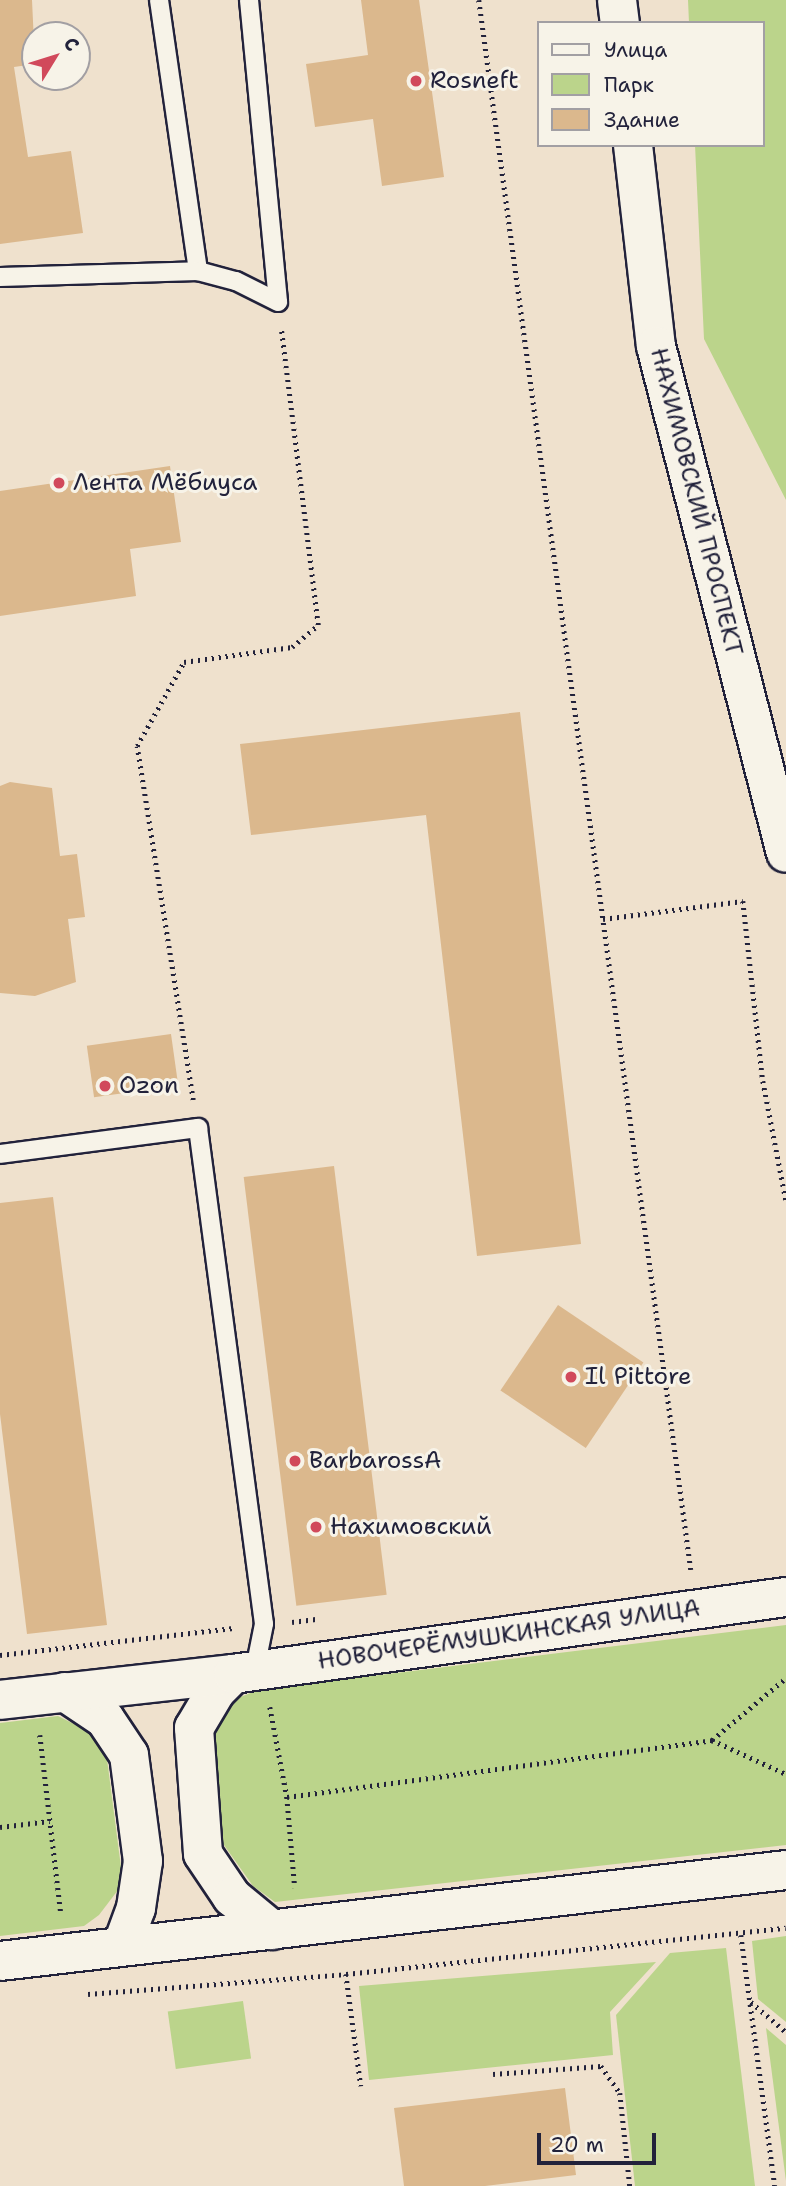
<!DOCTYPE html>
<meta charset="utf-8">
<style>
body{margin:0}
#map{position:relative;width:786px;height:2186px;overflow:hidden;background:#efe1cd;font-family:"Shantell Sans",sans-serif}
div>[style]{position:absolute}
.green>*{inset:0;background:#bbd48b;transform-origin:0 0}
.building>*{inset:0;background:#dbb88d;transform-origin:0 0}
.path>*{height:4.5px;margin-top:-2.25px;transform-origin:0;background:repeating-linear-gradient(90deg,#22223b 0 2px,transparent 0 7px)}
.roads{filter:drop-shadow(2px 0 #22223b) drop-shadow(-2px 0 #22223b) drop-shadow(0 2px #22223b) drop-shadow(0 -2px #22223b)}
.lane>*{height:18px;margin:-9px;padding:0 9px;transform-origin:9px;border-radius:9px;background:#f7f3e8}
.secondary>*{height:38px;margin:-19px;padding:0 19px;transform-origin:19px;border-radius:19px;background:#f7f3e8}
.dots>*{width:19px;height:19px;translate:-50% -50%;box-sizing:border-box;border:4px solid #f7f3e8;border-radius:50%}
span{translate:-50% -50%;white-space:nowrap;text-align:center;line-height:1.15;-webkit-text-stroke:6px #f7f3e8;paint-order:stroke}
.poi-label{font-size:24px;color:#22223b}
.left{translate:0 -50%;text-align:left}
.street-label{font-size:24px;color:#22223b}
.legend{position:absolute;left:537px;top:21px;width:228px;height:126px;box-sizing:border-box;background:#f7f3e8;border:2px solid #a29fa3;margin:0;padding:9px 12px;list-style:none;font-size:21px;color:#22223b}
.legend li{display:flex;align-items:center;gap:14px;height:35px}
.legend b{width:35px;border:2px solid #a29fa3}
.north{position:absolute;left:21px;top:21px;width:70px;height:70px;box-sizing:border-box;background:#f7f3e8;border:2px solid #a29fa3;border-radius:50%;rotate:52deg;font-size:19px;font-weight:700;line-height:28px;text-align:center;color:#22223b}
.north::after{content:'';display:block;margin:auto;width:24px;height:32px;background:#d1495b;clip-path:polygon(50% 0,100% 100%,50% 72%,0 100%)}
.scale{position:absolute;left:537px;top:2133px;width:119px;height:32px;box-sizing:border-box;border:4px solid #22223b;border-top:0;padding-left:9px;font-size:21px;line-height:24px;white-space:nowrap;color:#22223b;-webkit-text-stroke:5px #f7f3e8;paint-order:stroke}
</style>
<div id="map">
<div class="green">
<i style="clip-path:polygon(688px 0,786px 0,786px 500px,704px 339px,695px 145px,763px 145px,763px 23px,689px 23px)"></i>
<i style="clip-path:polygon(786px 1625px,786px 1845px,275px 1902px,253px 1886px,219px 1838px,214px 1730px,238px 1698px,258px 1690px)"></i>
<i style="clip-path:polygon(58px 1716px,88px 1731px,107px 1759px,122px 1875px,118px 1890px,99px 1915px,84px 1926px,0 1936px,0 1723px)"></i>
<i style="clip-path:polygon(786px 1936px,786px 2022px,758px 1999px,752px 1941px)"></i>
<i style="clip-path:polygon(726px 1948px,755px 2186px,635px 2186px,616px 2015px,670px 1953px)"></i>
<i style="clip-path:polygon(656px 1962px,610px 2012px,613px 2055px,369px 2080px,359px 1986px)"></i>
<i style="left:243px;top:2001px;width:58px;height:76px;rotate:82deg"></i>
<i style="clip-path:polygon(766px 2028px,786px 2045px,786px 2181px)"></i>
</div>
<div class="building">
<i style="clip-path:polygon(0 0,32px 0,35px 64px,14px 67px,28px 157px,71px 151px,83px 233px,0 244px)"></i>
<i style="clip-path:polygon(361px 0,419px 0,444px 177px,382px 186px,373px 119px,315px 127px,306px 64px,368px 55px)"></i>
<i style="clip-path:polygon(170px 466px,181px 542px,130px 549px,136px 596px,0 616px,0 491px)"></i>
<i style="clip-path:polygon(520px 712px,581px 1244px,477px 1256px,426px 815px,251px 835px,240px 744px)"></i>
<i style="clip-path:polygon(10px 782px,52px 788px,60px 856px,77px 854px,85px 917px,68px 919px,76px 982px,35px 996px,0 993px,0 786px)"></i>
<i style="left:171px;top:1034px;width:52px;height:85px;rotate:82deg"></i>
<i style="left:334px;top:1166px;width:432px;height:91px;rotate:83deg"></i>
<i style="clip-path:polygon(53px 1197px,107px 1625px,27px 1634px,0 1414px,0 1203px)"></i>
<i style="left:558px;top:1305px;width:103px;height:103px;rotate:34deg"></i>
<i style="clip-path:polygon(565px 2088px,576px 2175px,485px 2186px,404px 2186px,394px 2108px)"></i>
</div>
<div class="path">
<i style="left:479px;top:0;width:1584px;rotate:82.31deg"></i>
<i style="left:603px;top:919px;width:141px;rotate:-7.3deg"></i>
<i style="left:743px;top:901px;width:181px;rotate:83.7deg"></i>
<i style="left:763px;top:1081px;width:121px;rotate:79.1deg"></i>
<i style="left:193px;top:1100px;width:358px;rotate:-99deg"></i>
<i style="left:137px;top:746px;width:96px;rotate:-60.8deg"></i>
<i style="left:184px;top:662px;width:109px;rotate:-7.9deg"></i>
<i style="left:292px;top:647px;width:34px;rotate:-40deg"></i>
<i style="left:318px;top:625px;width:297px;rotate:-97.1deg"></i>
<i style="left:292px;top:1622px;width:26px;rotate:-7deg"></i>
<i style="left:0;top:1655px;width:237px;rotate:-6.6deg"></i>
<i style="left:270px;top:1707px;width:92px;rotate:79.3deg"></i>
<i style="left:287px;top:1797px;width:91px;rotate:85deg"></i>
<i style="left:40px;top:1735px;width:180px;rotate:83.3deg"></i>
<i style="left:712px;top:1740px;width:81px;rotate:24.7deg"></i>
<i style="left:287px;top:1797px;width:429px;rotate:-7.6deg"></i>
<i style="left:712px;top:1740px;width:97px;rotate:-40deg"></i>
<i style="left:0;top:1827px;width:50px;rotate:-6.8deg"></i>
<i style="left:741px;top:1935px;width:253px;rotate:82.3deg"></i>
<i style="left:346px;top:1974px;width:113px;rotate:82.4deg"></i>
<i style="left:88px;top:1994px;width:259px;rotate:-4.4deg"></i>
<i style="left:346px;top:1974px;width:442px;rotate:-6deg"></i>
<i style="left:751px;top:2002px;width:46px;rotate:40.6deg"></i>
<i style="left:493px;top:2074px;width:108px;rotate:-4.2deg"></i>
<i style="left:601px;top:2066px;width:33px;rotate:55deg"></i>
<i style="left:620px;top:2093px;width:94px;rotate:83.9deg"></i>
</div>
<div class="roads">
<div class="lane">
<i style="left:159px;top:0;width:274px;rotate:81.8deg"></i>
<i style="left:249px;top:0;width:303px;rotate:84.5deg"></i>
<i style="left:0;top:277px;width:198px;rotate:-1.7deg"></i>
<i style="left:198px;top:271px;width:39px;rotate:15deg"></i>
<i style="left:236px;top:281px;width:47px;rotate:26.6deg"></i>
<i style="left:0;top:1154px;width:200px;rotate:-7.5deg"></i>
<i style="left:198px;top:1128px;width:500px;rotate:82.42deg"></i>
<i style="left:264px;top:1624px;width:46px;rotate:101.3deg"></i>
</div>
<div class="secondary">
<i style="left:617px;top:0;width:23px;rotate:83deg"></i>
<i style="left:633px;top:145px;width:202px;rotate:83.5deg"></i>
<i style="left:656px;top:346px;width:523px;rotate:75.62deg"></i>
<i style="left:233px;top:1674px;width:24px;rotate:135deg"></i>
<i style="left:216px;top:1691px;width:43px;rotate:120.7deg"></i>
<i style="left:194px;top:1728px;width:126px;rotate:85.9deg"></i>
<i style="left:203px;top:1854px;width:52px;rotate:56deg"></i>
<i style="left:232px;top:1897px;width:52px;rotate:39.5deg"></i>
<i style="left:65px;top:1692px;width:48px;rotate:34deg"></i>
<i style="left:105px;top:1719px;width:43px;rotate:56.3deg"></i>
<i style="left:129px;top:1755px;width:107px;rotate:82.5deg"></i>
<i style="left:143px;top:1861px;width:48px;rotate:98.5deg"></i>
<i style="left:136px;top:1908px;width:40px;rotate:110.2deg"></i>
<i style="left:0;top:1700px;width:234px;rotate:-6.4deg"></i>
<i style="left:233px;top:1674px;width:558px;rotate:-7.93deg"></i>
<i style="left:0;top:1961px;width:791px;rotate:-6.6deg"></i>
</div>
</div>
<div class="dots">
<i style="left:416px;top:81px;background:#d1495b"></i>
<i style="left:59px;top:483px;background:#d1495b"></i>
<i style="left:105px;top:1086px;background:#d1495b"></i>
<i style="left:571px;top:1377px;background:#d1495b"></i>
<i style="left:295px;top:1461px;background:#d1495b"></i>
<i style="left:316px;top:1527px;background:#d1495b"></i>
</div>
<div class="poi-label">
<span class="left" style="left:430px;top:81px">Rosneft</span>
<span class="left" style="left:73px;top:483px">Лента Мёбиуса</span>
<span class="left" style="left:119px;top:1086px">Ozon</span>
<span class="left" style="left:585px;top:1377px">Il Pittore</span>
<span class="left" style="left:309px;top:1461px">BarbarossA</span>
<span class="left" style="left:330px;top:1527px">Нахимовский</span>
</div>
<div class="street-label">
<span style="left:696px;top:502px;rotate:76deg">НАХИМОВСКИЙ ПРОСПЕКТ</span>
<span style="left:509px;top:1635px;rotate:-8deg">НОВОЧЕРЁМУШКИНСКАЯ УЛИЦА</span>
</div>
<ul class="legend">
<li><b style="height:9px;background:#f7f3e8"></b>Улица</li>
<li><b style="height:19px;background:#bbd48b"></b>Парк</li>
<li><b style="height:19px;background:#dbb88d"></b>Здание</li>
</ul>
<div class="north">С</div>
<div class="scale">20 m</div>
</div>
